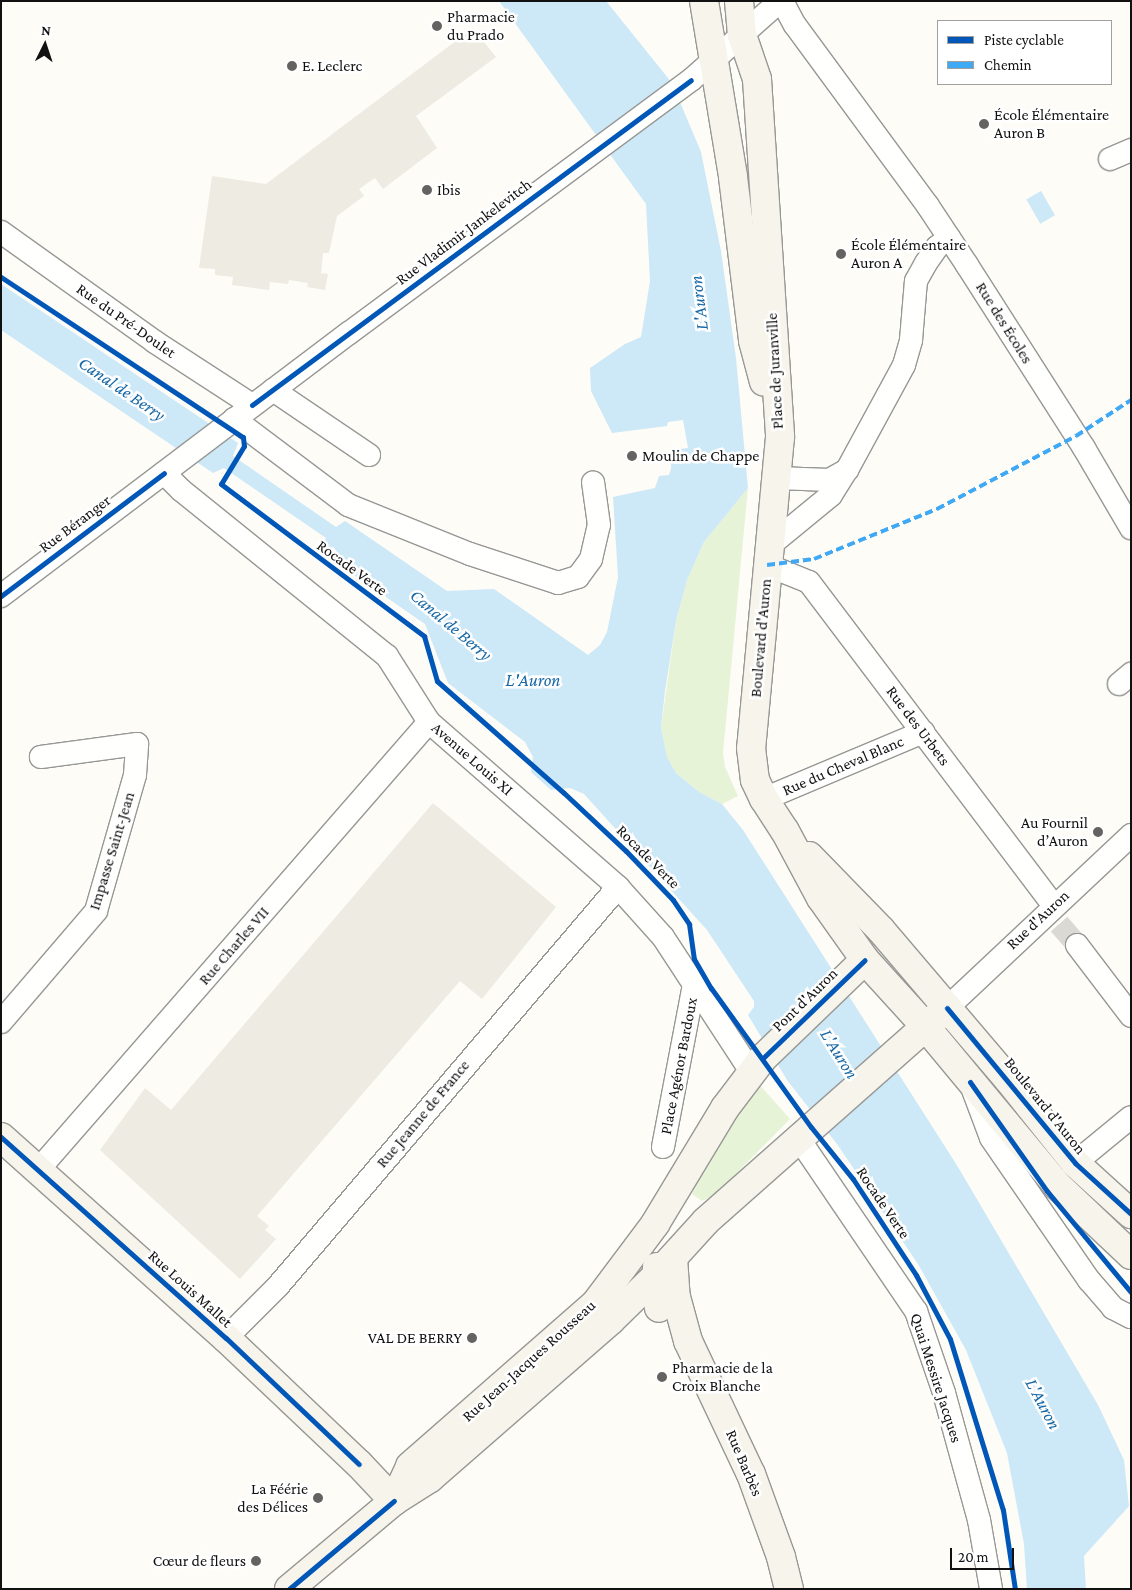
<!DOCTYPE html>
<meta charset="utf-8">
<style>
body{margin:0}
#map{position:relative;width:1132px;height:1590px;overflow:hidden;background:#fdfcf7;font-family:"Crimson Pro",serif}
div>[style]{position:absolute}
.green>*{inset:0;background:#e7f3d7}
.plaza>*{inset:0;background:#edebe2}
.water>*{inset:0;background:#cde8f7;transform-origin:0 0}
.street-tunnel>*{height:22px;margin-top:-11px;transform-origin:0;background:repeating-linear-gradient(90deg,#dad9d4 0 22px,transparent 0 33px)}
.roads{filter:drop-shadow(1px 0 #979795) drop-shadow(-1px 0 #979795) drop-shadow(0 1px #979795) drop-shadow(0 -1px #979795)}
.street>*{height:22px;margin:-11px;padding:0 11px;transform-origin:11px;border-radius:11px;background:#fffffe}
.secondary>*{height:28px;margin:-14px;padding:0 14px;transform-origin:14px;border-radius:14px;background:#f6f4eb}
.quiet>*{height:4px;margin-top:-2px;transform-origin:0;background:repeating-linear-gradient(90deg,#3fa9f5 0 8px,transparent 0 12px)}
.cycleway>*{height:5px;margin:-2.5px;padding:0 2.5px;transform-origin:2.5px;border-radius:2.5px;background:#0057b8}
.dots>*{width:14px;height:14px;translate:-50% -50%;box-sizing:border-box;border:2px solid #fff;border-radius:50%}
span{translate:-50% -50%;white-space:nowrap;text-align:center;line-height:1.15;-webkit-text-stroke:5px #fff;paint-order:stroke}
.poi-label{font-size:16px;color:#111}
.left{translate:0 -50%;text-align:left}
.right{translate:-100% -50%;text-align:right}
.street-label{font-size:16px;color:#111}
.water-label{font-size:18px;color:#1768a6;font-style:italic}
.frame{position:absolute;inset:0;border:2px solid #111;pointer-events:none}
.legend{position:absolute;left:937px;top:20px;width:175px;height:65px;box-sizing:border-box;background:#fff;border:1px solid #a0a0a0;margin:0;padding:6px 9px;list-style:none;font-size:15px;color:#111}
.legend li{display:flex;align-items:center;gap:10px;height:25px}
.legend b{width:25px;border:1px solid #a0a0a0}
.north{position:absolute;left:20px;top:20px;width:50px;height:50px;-webkit-text-stroke:4px #fff;paint-order:stroke;rotate:4deg;font-size:14px;font-weight:700;line-height:20px;text-align:center;color:#111}
.north::after{content:'';display:block;margin:auto;width:18px;height:22px;background:#111;clip-path:polygon(50% 0,100% 100%,50% 72%,0 100%)}
.scale{position:absolute;left:950px;top:1548px;width:64px;height:22px;box-sizing:border-box;border:2px solid #111;border-top:0;padding-left:6px;font-size:15px;line-height:18px;white-space:nowrap;color:#111;-webkit-text-stroke:4px #fff;paint-order:stroke}
</style>
<div id="map">
<div class="green">
<i style="clip-path:polygon(748px 488px,723px 753px,725px 767px,738px 796px,722px 804px,699px 792px,676px 773px,667px 757px,661px 728px,676px 621px,687px 580px,704px 542px)"></i>
<i style="clip-path:polygon(758px 1083px,790px 1119px,716px 1194px,702px 1201px,692px 1194px,697px 1181px)"></i>
</div>
<div class="plaza">
<i style="clip-path:polygon(473px 28px,496px 57px,416px 116px,437px 148px,383px 189px,375px 178px,359px 189px,364px 196px,337px 216px,329px 253px,323px 253px,321px 273px,328px 274px,325px 290px,307px 287px,308px 283px,289px 280px,288px 284px,270px 282px,269px 290px,232px 285px,233px 277px,215px 275px,215px 269px,199px 268px,212px 176px,266px 184px)"></i>
<i style="clip-path:polygon(433px 803px,556px 907px,482px 999px,460px 981px,257px 1216px,269px 1226px,265px 1230px,276px 1239px,240px 1279px,100px 1150px,145px 1088px,171px 1110px)"></i>
</div>
<div class="water">
<i style="clip-path:polygon(499px 1px,606px 1px,672px 83px,701px 152px,721px 251px,736px 358px,748px 488px,704px 542px,687px 580px,676px 621px,665px 691px,661px 728px,667px 757px,676px 773px,699px 792px,722px 804px,743px 830px,958px 1167px,1098px 1405px,1124px 1460px,1129px 1506px,1084px 1556px,1086px 1589px,1027px 1589px,1024px 1544px,1007px 1453px,966px 1350px,918px 1264px,837px 1144px,787px 1080px,748px 1015px,754px 1007px,754px 1001px,707px 930px,584px 794px,570px 788px,551px 790px,531px 772px,533px 757px,525px 742px,448px 683px,425px 624px,319px 551px,326px 538px,224px 468px,213px 473px,1px 330px,1px 284px,238px 443px,233px 456px,336px 527px,345px 521px,447px 591px,494px 589px,588px 655px,600px 645px,607px 632px,618px 577px,613px 497px,655px 488px,659px 476px,669px 475px,671px 469px,671px 450px,688px 448px,683px 420px,668px 422px,667px 426px,612px 433px,591px 391px,590px 368px,625px 344px,641px 337px,650px 281px,646px 204px)"></i>
<i style="left:1041px;top:191px;width:28px;height:17px;rotate:60deg"></i>
</div>
<div class="street-tunnel">
<i style="left:1059px;top:924px;width:28px;rotate:49deg"></i>
</div>
<div class="roads">
<div class="street">
<i style="left:782px;top:1px;width:27px;rotate:62deg"></i>
<i style="left:795px;top:25px;width:225px;rotate:53.7deg"></i>
<i style="left:928px;top:206px;width:71px;rotate:56.5deg"></i>
<i style="left:967px;top:265px;width:217px;rotate:57.4deg"></i>
<i style="left:1084px;top:448px;width:93px;rotate:59.6deg"></i>
<i style="left:1110px;top:159px;width:23px;rotate:-23deg"></i>
<i style="left:1px;top:232px;width:189px;rotate:35.5deg"></i>
<i style="left:155px;top:342px;width:116px;rotate:33deg"></i>
<i style="left:273px;top:390px;width:116px;rotate:34.1deg"></i>
<i style="left:234px;top:419px;width:143px;rotate:37deg"></i>
<i style="left:348px;top:505px;width:131px;rotate:21.9deg"></i>
<i style="left:470px;top:554px;width:93px;rotate:18.2deg"></i>
<i style="left:558px;top:583px;width:21px;rotate:-17deg"></i>
<i style="left:578px;top:577px;width:22px;rotate:-54deg"></i>
<i style="left:591px;top:559px;width:35px;rotate:-77deg"></i>
<i style="left:599px;top:525px;width:43px;rotate:-97.9deg"></i>
<i style="left:164px;top:473px;width:24px;rotate:45deg"></i>
<i style="left:181px;top:490px;width:265px;rotate:38.9deg"></i>
<i style="left:387px;top:656px;width:78px;rotate:57.5deg"></i>
<i style="left:429px;top:722px;width:251px;rotate:41.1deg"></i>
<i style="left:618px;top:887px;width:67px;rotate:48deg"></i>
<i style="left:663px;top:937px;width:163px;rotate:56.8deg"></i>
<i style="left:777px;top:478px;width:52px;rotate:2.2deg"></i>
<i style="left:829px;top:480px;width:21px;rotate:-29deg"></i>
<i style="left:847px;top:470px;width:119px;rotate:-61.5deg"></i>
<i style="left:904px;top:365px;width:26px;rotate:-74deg"></i>
<i style="left:911px;top:340px;width:59px;rotate:-85.2deg"></i>
<i style="left:916px;top:281px;width:21px;rotate:-61deg"></i>
<i style="left:926px;top:263px;width:19px;rotate:-55deg"></i>
<i style="left:937px;top:247px;width:15px;rotate:-37deg"></i>
<i style="left:769px;top:546px;width:80px;rotate:-39.4deg"></i>
<i style="left:831px;top:495px;width:28px;rotate:-58deg"></i>
<i style="left:767px;top:565px;width:45px;rotate:22deg"></i>
<i style="left:809px;top:582px;width:405px;rotate:52.9deg"></i>
<i style="left:1px;top:596px;width:436px;rotate:-37.1deg"></i>
<i style="left:349px;top:333px;width:425px;rotate:-36.5deg"></i>
<i style="left:691px;top:80px;width:119px;rotate:-41.6deg"></i>
<i style="left:1119px;top:684px;width:16px;rotate:-40deg"></i>
<i style="left:764px;top:799px;width:173px;rotate:-22.8deg"></i>
<i style="left:1077px;top:945px;width:89px;rotate:52.7deg"></i>
<i style="left:947px;top:1008px;width:253px;rotate:-43.2deg"></i>
<i style="left:1px;top:1022px;width:146px;rotate:-49.4deg"></i>
<i style="left:96px;top:911px;width:141px;rotate:-74deg"></i>
<i style="left:135px;top:775px;width:31px;rotate:-86deg"></i>
<i style="left:137px;top:744px;width:97px;rotate:172.3deg"></i>
<i style="left:973px;top:1090px;width:51px;rotate:69.4deg"></i>
<i style="left:991px;top:1138px;width:173px;rotate:55.4deg"></i>
<i style="left:1089px;top:1280px;width:37px;rotate:49deg"></i>
<i style="left:1113px;top:1308px;width:20px;rotate:27deg"></i>
<i style="left:799px;top:1139px;width:208px;rotate:55.8deg"></i>
<i style="left:916px;top:1311px;width:87px;rotate:71.1deg"></i>
<i style="left:944px;top:1393px;width:132px;rotate:74.6deg"></i>
<i style="left:979px;top:1520px;width:70px;rotate:80.1deg"></i>
<i style="left:663px;top:1147px;width:165px;rotate:-79.2deg"></i>
<i style="left:1075px;top:1163px;width:72px;rotate:-39.4deg"></i>
<i style="left:39px;top:1169px;width:593px;rotate:-48.9deg"></i>
<i style="left:226px;top:1338px;width:74px;rotate:-45deg"></i>
<i style="left:278px;top:1286px;width:524px;rotate:-49.56deg"></i>
</div>
<div class="secondary">
<i style="left:704px;top:1px;width:178px;rotate:80.6deg"></i>
<i style="left:733px;top:177px;width:165px;rotate:83deg"></i>
<i style="left:753px;top:341px;width:42px;rotate:75deg"></i>
<i style="left:739px;top:1px;width:34px;rotate:85deg"></i>
<i style="left:742px;top:35px;width:46px;rotate:71.2deg"></i>
<i style="left:757px;top:79px;width:359px;rotate:86.3deg"></i>
<i style="left:780px;top:437px;width:312px;rotate:95.3deg"></i>
<i style="left:751px;top:748px;width:32px;rotate:83deg"></i>
<i style="left:755px;top:780px;width:21px;rotate:65deg"></i>
<i style="left:764px;top:799px;width:38px;rotate:57deg"></i>
<i style="left:785px;top:831px;width:76px;rotate:61.8deg"></i>
<i style="left:821px;top:898px;width:76px;rotate:54.6deg"></i>
<i style="left:865px;top:960px;width:89px;rotate:47.7deg"></i>
<i style="left:925px;top:1026px;width:207px;rotate:50.3deg"></i>
<i style="left:1057px;top:1185px;width:102px;rotate:43.4deg"></i>
<i style="left:809px;top:856px;width:103px;rotate:45.8deg"></i>
<i style="left:881px;top:930px;width:196px;rotate:49.6deg"></i>
<i style="left:1008px;top:1079px;width:107px;rotate:51.4deg"></i>
<i style="left:1075px;top:1163px;width:76px;rotate:42.3deg"></i>
<i style="left:1px;top:1137px;width:302px;rotate:41.8deg"></i>
<i style="left:226px;top:1338px;width:183px;rotate:43.5deg"></i>
<i style="left:359px;top:1464px;width:51px;rotate:46.6deg"></i>
<i style="left:673px;top:1258px;width:39px;rotate:86deg"></i>
<i style="left:676px;top:1297px;width:46px;rotate:74.7deg"></i>
<i style="left:688px;top:1341px;width:147px;rotate:64.7deg"></i>
<i style="left:751px;top:1474px;width:88px;rotate:70.1deg"></i>
<i style="left:781px;top:1557px;width:33px;rotate:76deg"></i>
<i style="left:657px;top:1267px;width:24px;rotate:92deg"></i>
<i style="left:656px;top:1291px;width:17px;rotate:80deg"></i>
<i style="left:394px;top:1501px;width:38px;rotate:-65deg"></i>
<i style="left:410px;top:1466px;width:247px;rotate:-41.2deg"></i>
<i style="left:596px;top:1303px;width:99px;rotate:-53.2deg"></i>
<i style="left:655px;top:1224px;width:135px;rotate:-58.9deg"></i>
<i style="left:725px;top:1108px;width:63px;rotate:-52.8deg"></i>
<i style="left:763px;top:1058px;width:141px;rotate:-43.9deg"></i>
<i style="left:289px;top:1589px;width:137px;rotate:-40deg"></i>
<i style="left:394px;top:1501px;width:43px;rotate:-32.6deg"></i>
<i style="left:430px;top:1478px;width:239px;rotate:-41.1deg"></i>
<i style="left:610px;top:1321px;width:64px;rotate:-44.4deg"></i>
<i style="left:656px;top:1276px;width:74px;rotate:-47.7deg"></i>
<i style="left:706px;top:1221px;width:322px;rotate:-41.5deg"></i>
</div>
</div>
<div class="quiet">
<i style="left:767px;top:565px;width:47px;rotate:-7.3deg"></i>
<i style="left:814px;top:559px;width:133px;rotate:-22.1deg"></i>
<i style="left:937px;top:509px;width:157px;rotate:-27.7deg"></i>
<i style="left:1076px;top:436px;width:66px;rotate:-33.2deg"></i>
</div>
<div class="cycleway">
<i style="left:1px;top:277px;width:290px;rotate:33.5deg"></i>
<i style="left:243px;top:437px;width:9px;rotate:84deg"></i>
<i style="left:244px;top:446px;width:44px;rotate:121.2deg"></i>
<i style="left:221px;top:484px;width:254px;rotate:36.8deg"></i>
<i style="left:424px;top:636px;width:47px;rotate:73.9deg"></i>
<i style="left:437px;top:681px;width:169px;rotate:41.4deg"></i>
<i style="left:564px;top:793px;width:85px;rotate:43.1deg"></i>
<i style="left:626px;top:851px;width:68px;rotate:46.2deg"></i>
<i style="left:673px;top:900px;width:29px;rotate:56deg"></i>
<i style="left:689px;top:924px;width:35px;rotate:82deg"></i>
<i style="left:694px;top:959px;width:34px;rotate:60deg"></i>
<i style="left:711px;top:988px;width:171px;rotate:54.3deg"></i>
<i style="left:811px;top:1127px;width:67px;rotate:51.1deg"></i>
<i style="left:853px;top:1179px;width:115px;rotate:56.7deg"></i>
<i style="left:916px;top:1275px;width:72px;rotate:62deg"></i>
<i style="left:950px;top:1339px;width:179px;rotate:72.8deg"></i>
<i style="left:1003px;top:1510px;width:80px;rotate:81.4deg"></i>
<i style="left:252px;top:405px;width:546px;rotate:-36.51deg"></i>
<i style="left:1px;top:596px;width:204px;rotate:-37deg"></i>
<i style="left:947px;top:1008px;width:201px;rotate:50.4deg"></i>
<i style="left:1075px;top:1163px;width:76px;rotate:42.3deg"></i>
<i style="left:763px;top:1058px;width:141px;rotate:-43.9deg"></i>
<i style="left:970px;top:1082px;width:133px;rotate:54.8deg"></i>
<i style="left:1047px;top:1191px;width:131px;rotate:50.3deg"></i>
<i style="left:1px;top:1137px;width:302px;rotate:41.8deg"></i>
<i style="left:226px;top:1338px;width:183px;rotate:43.5deg"></i>
<i style="left:289px;top:1589px;width:137px;rotate:-40deg"></i>
</div>
<div class="dots">
<i style="left:437px;top:26px;background:#646362"></i>
<i style="left:292px;top:66px;background:#646362"></i>
<i style="left:984px;top:124px;background:#646362"></i>
<i style="left:427px;top:190px;background:#646362"></i>
<i style="left:841px;top:254px;background:#646362"></i>
<i style="left:632px;top:456px;background:#646362"></i>
<i style="left:1098px;top:832px;background:#646362"></i>
<i style="left:472px;top:1338px;background:#646362"></i>
<i style="left:662px;top:1377px;background:#646362"></i>
<i style="left:318px;top:1498px;background:#646362"></i>
<i style="left:256px;top:1561px;background:#646362"></i>
</div>
<div class="poi-label">
<span class="left" style="left:447px;top:26px">Pharmacie<br>du Prado</span>
<span class="left" style="left:302px;top:66px">E. Leclerc</span>
<span class="left" style="left:994px;top:124px">École Élémentaire<br>Auron B</span>
<span class="left" style="left:437px;top:190px">Ibis</span>
<span class="left" style="left:851px;top:254px">École Élémentaire<br>Auron A</span>
<span class="left" style="left:642px;top:456px">Moulin de Chappe</span>
<span class="right" style="left:1088px;top:832px">Au Fournil<br>d’Auron</span>
<span class="right" style="left:462px;top:1338px">VAL DE BERRY</span>
<span class="left" style="left:672px;top:1377px">Pharmacie de la<br>Croix Blanche</span>
<span class="right" style="left:308px;top:1498px">La Féérie<br>des Délices</span>
<span class="right" style="left:246px;top:1561px">Cœur de fleurs</span>
</div>
<div class="street-label">
<span style="left:464px;top:232px;rotate:-37deg">Rue Vladimir Jankelevitch</span>
<span style="left:126px;top:321px;rotate:35deg">Rue du Pré-Doulet</span>
<span style="left:1004px;top:323px;rotate:58deg">Rue des Écoles</span>
<span style="left:775px;top:371px;rotate:-93deg">Place de Juranville</span>
<span style="left:75px;top:524px;rotate:-37deg">Rue Béranger</span>
<span style="left:352px;top:568px;rotate:36deg">Rocade Verte</span>
<span style="left:761px;top:638px;rotate:-85deg">Boulevard d'Auron</span>
<span style="left:918px;top:726px;rotate:53deg">Rue des Urbets</span>
<span style="left:472px;top:759px;rotate:41deg">Avenue Louis XI</span>
<span style="left:843px;top:766px;rotate:-23deg">Rue du Cheval Blanc</span>
<span style="left:112px;top:851px;rotate:-73deg">Impasse Saint-Jean</span>
<span style="left:648px;top:857px;rotate:45deg">Rocade Verte</span>
<span style="left:1038px;top:920px;rotate:-43deg">Rue d'Auron</span>
<span style="left:234px;top:946px;rotate:-49deg">Rue Charles VII</span>
<span style="left:805px;top:1000px;rotate:-44deg">Pont d'Auron</span>
<span style="left:679px;top:1066px;rotate:-79deg">Place Agénor Bardoux</span>
<span style="left:1045px;top:1106px;rotate:51deg">Boulevard d'Auron</span>
<span style="left:423px;top:1114px;rotate:-50deg">Rue Jeanne de France</span>
<span style="left:883px;top:1203px;rotate:56deg">Rocade Verte</span>
<span style="left:190px;top:1289px;rotate:42deg">Rue Louis Mallet</span>
<span style="left:529px;top:1361px;rotate:-42deg">Rue Jean-Jacques Rousseau</span>
<span style="left:936px;top:1378px;rotate:72deg">Quai Messire Jacques</span>
<span style="left:744px;top:1463px;rotate:67deg">Rue Barbès</span>
</div>
<div class="water-label">
<span style="left:699px;top:303px;rotate:-97deg">L'Auron</span>
<span style="left:122px;top:389px;rotate:34deg">Canal de Berry</span>
<span style="left:451px;top:625px;rotate:40deg">Canal de Berry</span>
<span style="left:533px;top:680px">L'Auron</span>
<span style="left:839px;top:1054px;rotate:58deg">L'Auron</span>
<span style="left:1043px;top:1404px;rotate:62deg">L'Auron</span>
</div>
<div class="frame"></div>
<ul class="legend">
<li><b style="height:6px;background:#0057b8"></b>Piste cyclable</li>
<li><b style="height:6px;background:#3fa9f5"></b>Chemin</li>
</ul>
<div class="north">N</div>
<div class="scale">20 m</div>
</div>
